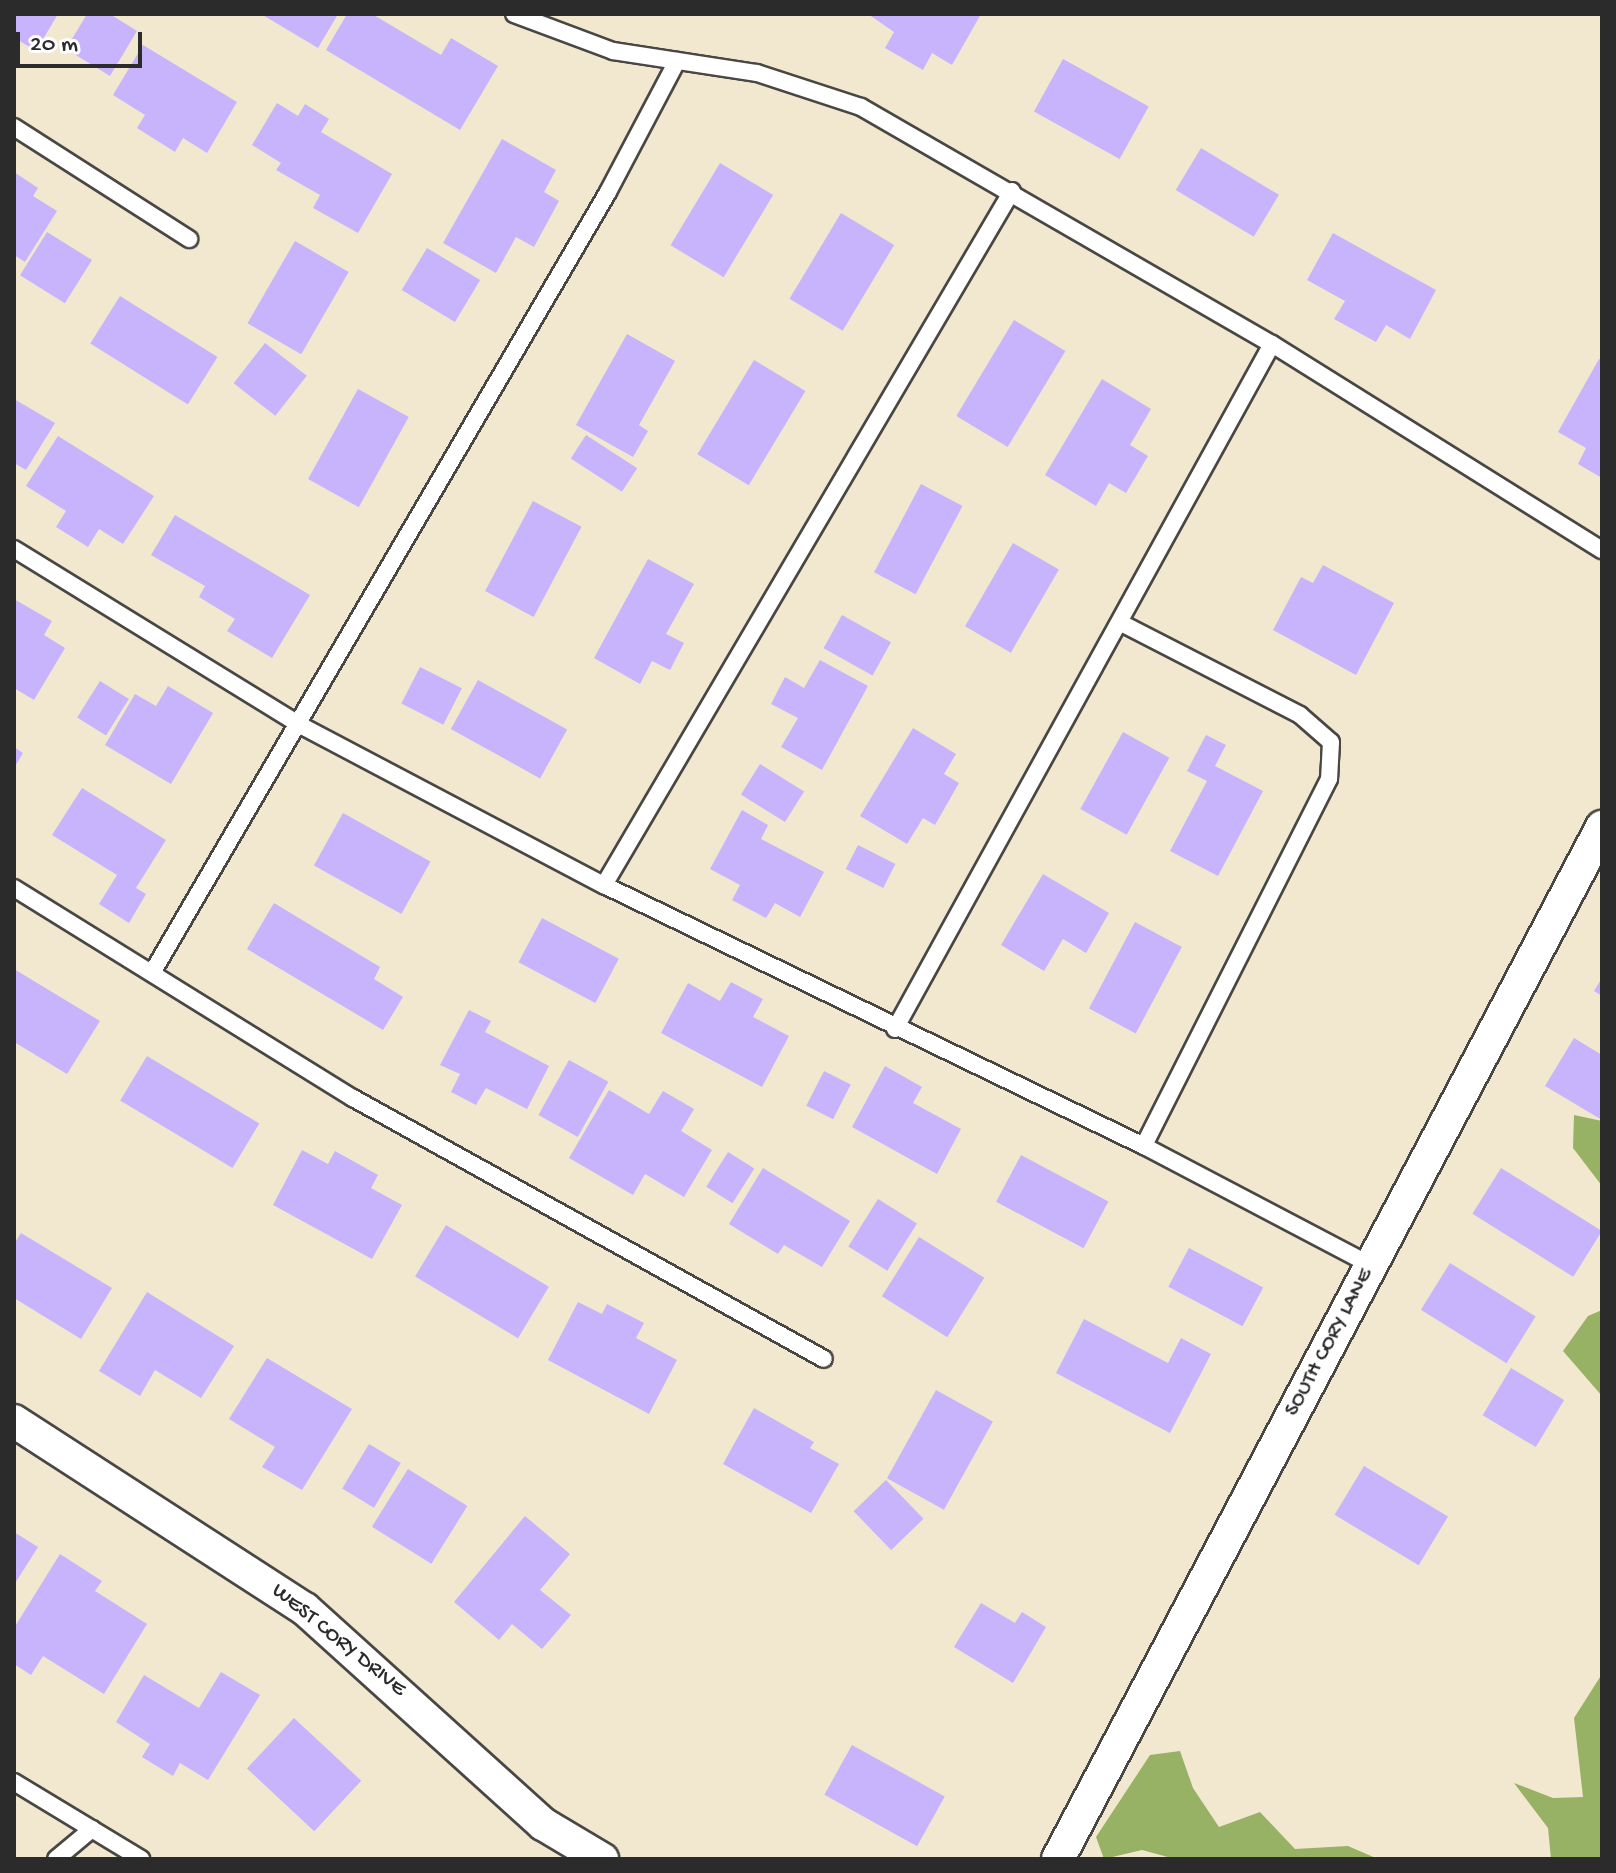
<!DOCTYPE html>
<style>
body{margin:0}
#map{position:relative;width:1616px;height:1873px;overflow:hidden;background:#f2e8cf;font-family:"Gochi Hand",sans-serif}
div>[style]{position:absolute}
.forest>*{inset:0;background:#98b265}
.building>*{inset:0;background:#c8b3fd;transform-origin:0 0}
.roads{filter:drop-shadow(2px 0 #494744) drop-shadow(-2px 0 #494744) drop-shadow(0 2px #494744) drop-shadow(0 -2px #494744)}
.lane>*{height:16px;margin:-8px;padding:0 8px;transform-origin:8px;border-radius:8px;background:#fff}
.street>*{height:32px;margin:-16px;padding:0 16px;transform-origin:16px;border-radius:16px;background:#fff}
span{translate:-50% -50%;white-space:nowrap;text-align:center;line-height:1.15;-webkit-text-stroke:6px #fff;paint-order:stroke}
.street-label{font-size:22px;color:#2b2b2b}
.frame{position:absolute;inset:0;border:16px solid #2b2b2b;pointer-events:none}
.scale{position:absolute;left:16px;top:32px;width:126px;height:36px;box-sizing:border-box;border:4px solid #2b2b2b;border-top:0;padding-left:10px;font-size:24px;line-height:28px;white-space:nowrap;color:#2b2b2b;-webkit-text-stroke:6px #fff;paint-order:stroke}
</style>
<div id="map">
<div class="forest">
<i style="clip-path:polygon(1574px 1115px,1602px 1121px,1602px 1186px,1573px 1148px)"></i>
<i style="clip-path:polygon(1602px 1310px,1602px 1396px,1563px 1351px,1588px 1316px)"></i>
<i style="clip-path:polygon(1602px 1674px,1602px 1859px,1551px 1859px,1548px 1828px,1514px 1783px,1553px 1798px,1583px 1797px,1574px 1718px)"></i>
<i style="clip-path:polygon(1180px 1751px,1193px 1788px,1219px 1827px,1260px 1812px,1295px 1849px,1348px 1846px,1378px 1859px,1175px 1859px,1142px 1850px,1104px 1859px,1096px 1837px,1150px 1755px)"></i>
</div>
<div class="building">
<i style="clip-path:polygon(14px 14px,58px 14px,36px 51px,18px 40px,14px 47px)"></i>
<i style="clip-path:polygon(87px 14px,110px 14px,137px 31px,110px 76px,66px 49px)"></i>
<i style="clip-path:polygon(261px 14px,338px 14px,318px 48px)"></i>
<i style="clip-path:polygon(347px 14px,372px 14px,441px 55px,451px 38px,498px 66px,460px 130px,326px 50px)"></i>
<i style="clip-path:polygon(868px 14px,981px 14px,952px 65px,932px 53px,923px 70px,885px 48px,894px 32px)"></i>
<i style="clip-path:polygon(143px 45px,237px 102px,207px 153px,183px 138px,175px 152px,137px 128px,145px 115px,113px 95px)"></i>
<i style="left:1063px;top:59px;width:98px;height:60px;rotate:29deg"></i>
<i style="clip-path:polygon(277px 103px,298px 116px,305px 104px,329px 119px,321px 132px,392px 174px,358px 233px,313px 208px,320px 195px,276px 170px,281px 163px,252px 145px)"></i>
<i style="clip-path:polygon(502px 139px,556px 170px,544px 192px,559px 201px,534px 247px,516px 237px,496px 273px,443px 243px)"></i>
<i style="left:1201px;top:148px;width:91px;height:49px;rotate:31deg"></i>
<i style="left:720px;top:163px;width:62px;height:96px;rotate:31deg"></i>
<i style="clip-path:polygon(14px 172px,38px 188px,33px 196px,57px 211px,25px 262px,14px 255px)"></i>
<i style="left:841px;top:213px;width:62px;height:100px;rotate:31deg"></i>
<i style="left:47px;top:232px;width:53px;height:51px;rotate:32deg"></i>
<i style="clip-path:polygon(1333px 233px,1436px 290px,1410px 339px,1386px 325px,1376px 342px,1334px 319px,1345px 301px,1307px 280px)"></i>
<i style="left:295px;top:241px;width:62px;height:95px;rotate:30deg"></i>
<i style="left:427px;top:248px;width:62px;height:49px;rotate:31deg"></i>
<i style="left:120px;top:296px;width:115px;height:56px;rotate:32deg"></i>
<i style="left:1014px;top:320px;width:60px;height:112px;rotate:31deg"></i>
<i style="clip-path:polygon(627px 334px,675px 361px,639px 425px,648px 431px,633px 457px,576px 425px)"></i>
<i style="left:265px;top:343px;width:53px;height:51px;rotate:38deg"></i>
<i style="clip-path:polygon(1599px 359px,1602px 360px,1602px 478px,1578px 464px,1586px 448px,1558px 432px)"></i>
<i style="left:754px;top:360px;width:60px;height:110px;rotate:31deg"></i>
<i style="clip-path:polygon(1102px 379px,1151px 409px,1130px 445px,1148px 456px,1126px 493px,1109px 483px,1096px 506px,1045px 475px)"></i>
<i style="left:358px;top:389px;width:58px;height:103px;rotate:29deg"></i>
<i style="clip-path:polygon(14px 399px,55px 423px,26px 470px,14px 463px)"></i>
<i style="left:586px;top:435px;width:61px;height:28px;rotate:33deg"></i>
<i style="clip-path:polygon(58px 436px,154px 496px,123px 544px,99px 529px,88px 547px,56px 527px,66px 511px,26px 486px)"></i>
<i style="left:921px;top:484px;width:47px;height:100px;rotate:28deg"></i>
<i style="left:533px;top:501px;width:55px;height:102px;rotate:28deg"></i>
<i style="clip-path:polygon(175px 515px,310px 595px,272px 658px,227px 631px,235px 619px,199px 597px,205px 586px,151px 555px)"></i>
<i style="left:1013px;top:543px;width:53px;height:96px;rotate:30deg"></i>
<i style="clip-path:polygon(648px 559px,694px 584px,666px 634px,684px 643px,670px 670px,652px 661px,640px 684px,594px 658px)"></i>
<i style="clip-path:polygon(1323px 565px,1394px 603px,1356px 675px,1273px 630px,1301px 577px,1313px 583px)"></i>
<i style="clip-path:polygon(14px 599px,52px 621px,44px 635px,65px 648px,34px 700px,14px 688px)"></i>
<i style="left:842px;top:615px;width:56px;height:38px;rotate:29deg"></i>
<i style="clip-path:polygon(820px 660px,868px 686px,822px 770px,781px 747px,798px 718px,771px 704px,785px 677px,804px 688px)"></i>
<i style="left:420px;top:667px;width:47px;height:41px;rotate:27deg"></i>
<i style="left:478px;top:680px;width:102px;height:56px;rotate:29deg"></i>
<i style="left:100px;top:681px;width:34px;height:43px;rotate:32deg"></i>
<i style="clip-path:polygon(168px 686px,213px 713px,171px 784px,105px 745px,135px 694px,156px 706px)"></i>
<i style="clip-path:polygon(913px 728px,956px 754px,944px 774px,959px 783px,935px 825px,923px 818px,907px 844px,860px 816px)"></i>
<i style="left:1123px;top:732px;width:53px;height:88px;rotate:29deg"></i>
<i style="clip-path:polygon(1206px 735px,1226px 745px,1215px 766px,1263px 791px,1218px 876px,1170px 851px,1207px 781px,1187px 771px)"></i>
<i style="clip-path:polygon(14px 747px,23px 753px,14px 768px)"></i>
<i style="left:760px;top:764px;width:52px;height:36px;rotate:32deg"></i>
<i style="clip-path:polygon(82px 788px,166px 840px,136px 888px,146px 894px,129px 923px,99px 904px,117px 875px,52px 835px)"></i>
<i style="clip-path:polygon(742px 810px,768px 825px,761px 839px,824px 872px,800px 917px,775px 903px,766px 918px,732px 900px,740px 885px,710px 869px)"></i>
<i style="left:343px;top:813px;width:100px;height:60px;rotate:29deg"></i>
<i style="left:858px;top:845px;width:42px;height:27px;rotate:27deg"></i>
<i style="clip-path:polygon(1043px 874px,1109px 913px,1086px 953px,1063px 939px,1044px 971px,1001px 945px)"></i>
<i style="clip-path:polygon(274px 903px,380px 967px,374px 979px,403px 997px,383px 1030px,247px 949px)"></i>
<i style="left:542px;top:918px;width:87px;height:50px;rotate:28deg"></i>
<i style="left:1135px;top:922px;width:53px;height:98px;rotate:28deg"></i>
<i style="clip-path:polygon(14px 969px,100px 1021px,67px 1074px,14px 1042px)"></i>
<i style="clip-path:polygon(1602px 978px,1602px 996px,1594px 991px)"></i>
<i style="clip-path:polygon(731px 982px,763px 999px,753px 1017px,789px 1036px,762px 1087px,661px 1033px,688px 983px,720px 1001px)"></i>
<i style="clip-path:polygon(469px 1010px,491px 1021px,485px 1032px,549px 1066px,527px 1109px,486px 1088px,476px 1105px,451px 1092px,460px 1074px,440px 1065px)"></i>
<i style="clip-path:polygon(1574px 1038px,1602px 1055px,1602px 1120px,1545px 1086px)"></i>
<i style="left:147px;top:1056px;width:131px;height:52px;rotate:31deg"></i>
<i style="left:569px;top:1060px;width:45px;height:63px;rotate:29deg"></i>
<i style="clip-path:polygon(885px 1066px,922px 1087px,913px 1103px,961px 1129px,937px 1174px,852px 1127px)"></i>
<i style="left:824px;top:1071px;width:30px;height:39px;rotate:27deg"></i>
<i style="clip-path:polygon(609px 1090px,649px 1114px,663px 1091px,694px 1109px,681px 1131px,712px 1150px,684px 1197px,645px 1174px,633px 1195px,569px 1158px)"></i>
<i style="clip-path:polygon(302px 1150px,328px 1164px,335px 1151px,378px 1175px,371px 1188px,402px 1205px,372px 1259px,273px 1205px)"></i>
<i style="left:728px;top:1152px;width:31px;height:41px;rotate:32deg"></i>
<i style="left:1021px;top:1155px;width:99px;height:53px;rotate:28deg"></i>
<i style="clip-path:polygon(763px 1168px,850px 1221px,822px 1267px,784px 1245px,778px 1254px,729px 1224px)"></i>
<i style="left:1501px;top:1168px;width:119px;height:54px;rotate:32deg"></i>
<i style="left:878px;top:1199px;width:46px;height:56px;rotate:32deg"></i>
<i style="left:446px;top:1225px;width:120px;height:60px;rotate:31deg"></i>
<i style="clip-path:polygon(21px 1233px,112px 1288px,81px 1339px,14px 1298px,14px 1244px)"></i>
<i style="left:919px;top:1237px;width:77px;height:70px;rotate:32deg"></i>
<i style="left:1189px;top:1248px;width:84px;height:44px;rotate:28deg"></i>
<i style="left:1450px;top:1263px;width:101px;height:55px;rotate:32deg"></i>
<i style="clip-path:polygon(147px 1292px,234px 1346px,201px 1398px,155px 1370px,140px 1396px,99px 1371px)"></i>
<i style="clip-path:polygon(578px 1302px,602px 1314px,607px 1304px,644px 1323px,636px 1338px,677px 1360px,649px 1414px,548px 1360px)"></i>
<i style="clip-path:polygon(1084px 1319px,1168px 1363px,1181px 1338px,1211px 1354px,1170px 1433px,1056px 1373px)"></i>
<i style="clip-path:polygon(267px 1358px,352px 1409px,302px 1490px,262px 1467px,275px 1447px,229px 1419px)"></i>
<i style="left:1511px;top:1368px;width:62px;height:55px;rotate:31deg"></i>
<i style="left:936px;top:1390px;width:65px;height:101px;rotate:29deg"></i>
<i style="clip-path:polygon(754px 1408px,814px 1442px,810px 1448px,839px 1464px,811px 1513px,723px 1464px)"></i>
<i style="left:369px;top:1444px;width:37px;height:52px;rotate:31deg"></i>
<i style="left:1364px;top:1466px;width:98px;height:57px;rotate:31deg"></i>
<i style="left:408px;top:1469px;width:70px;height:68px;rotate:32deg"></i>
<i style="left:886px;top:1480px;width:54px;height:45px;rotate:46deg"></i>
<i style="clip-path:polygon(525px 1516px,570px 1554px,540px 1590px,571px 1615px,542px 1649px,512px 1624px,499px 1640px,454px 1602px)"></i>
<i style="clip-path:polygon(14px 1532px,38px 1547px,14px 1585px)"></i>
<i style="clip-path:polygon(60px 1554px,102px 1581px,95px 1591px,147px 1624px,104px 1694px,43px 1656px,31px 1675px,14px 1664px,14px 1628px)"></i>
<i style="clip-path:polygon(981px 1603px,1015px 1623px,1022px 1612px,1046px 1627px,1013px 1683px,954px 1647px)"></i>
<i style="clip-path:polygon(221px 1672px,260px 1695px,208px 1780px,180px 1763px,173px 1776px,142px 1757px,150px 1744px,116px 1722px,144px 1675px,199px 1708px)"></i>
<i style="left:294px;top:1718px;width:92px;height:69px;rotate:43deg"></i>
<i style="left:852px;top:1745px;width:106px;height:57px;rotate:29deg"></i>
</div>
<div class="roads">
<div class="lane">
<i style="left:514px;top:14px;width:106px;rotate:20.5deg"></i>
<i style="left:613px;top:51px;width:146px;rotate:8.7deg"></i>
<i style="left:757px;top:73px;width:109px;rotate:18.1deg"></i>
<i style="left:861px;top:107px;width:474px;rotate:30deg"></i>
<i style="left:1272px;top:344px;width:389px;rotate:32deg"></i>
<i style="left:14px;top:127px;width:208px;rotate:32.6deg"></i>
<i style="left:14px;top:549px;width:334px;rotate:31.6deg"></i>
<i style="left:298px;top:724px;width:346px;rotate:27.8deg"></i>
<i style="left:604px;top:885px;width:600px;rotate:25.8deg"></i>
<i style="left:1144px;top:1146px;width:256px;rotate:27.7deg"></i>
<i style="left:1123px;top:624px;width:199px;rotate:27.2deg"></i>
<i style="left:1300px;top:715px;width:41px;rotate:41.1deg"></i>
<i style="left:1331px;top:742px;width:37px;rotate:93deg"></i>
<i style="left:1329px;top:779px;width:411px;rotate:116.8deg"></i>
<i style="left:604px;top:885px;width:805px;rotate:-59.55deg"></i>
<i style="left:14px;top:888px;width:399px;rotate:31.8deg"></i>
<i style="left:353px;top:1098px;width:538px;rotate:28.99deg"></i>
<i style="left:152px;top:973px;width:904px;rotate:-59.72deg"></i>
<i style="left:608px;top:192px;width:148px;rotate:-62.2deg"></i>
<i style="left:895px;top:1029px;width:782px;rotate:-61.17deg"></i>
<i style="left:14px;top:1782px;width:149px;rotate:31.2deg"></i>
<i style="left:56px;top:1859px;width:47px;rotate:-39.8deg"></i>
</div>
<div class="street">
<i style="left:14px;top:1421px;width:346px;rotate:32.9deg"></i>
<i style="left:305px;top:1609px;width:321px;rotate:42.1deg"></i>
<i style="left:543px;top:1824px;width:69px;rotate:30.7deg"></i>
<i style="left:1058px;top:1859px;width:1167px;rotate:-62.2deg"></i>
</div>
</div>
<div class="street-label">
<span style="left:1330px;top:1343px;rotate:-62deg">SOUTH CORY LANE</span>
<span style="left:338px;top:1641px;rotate:39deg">WEST CORY DRIVE</span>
</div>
<div class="frame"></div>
<div class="scale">20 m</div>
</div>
